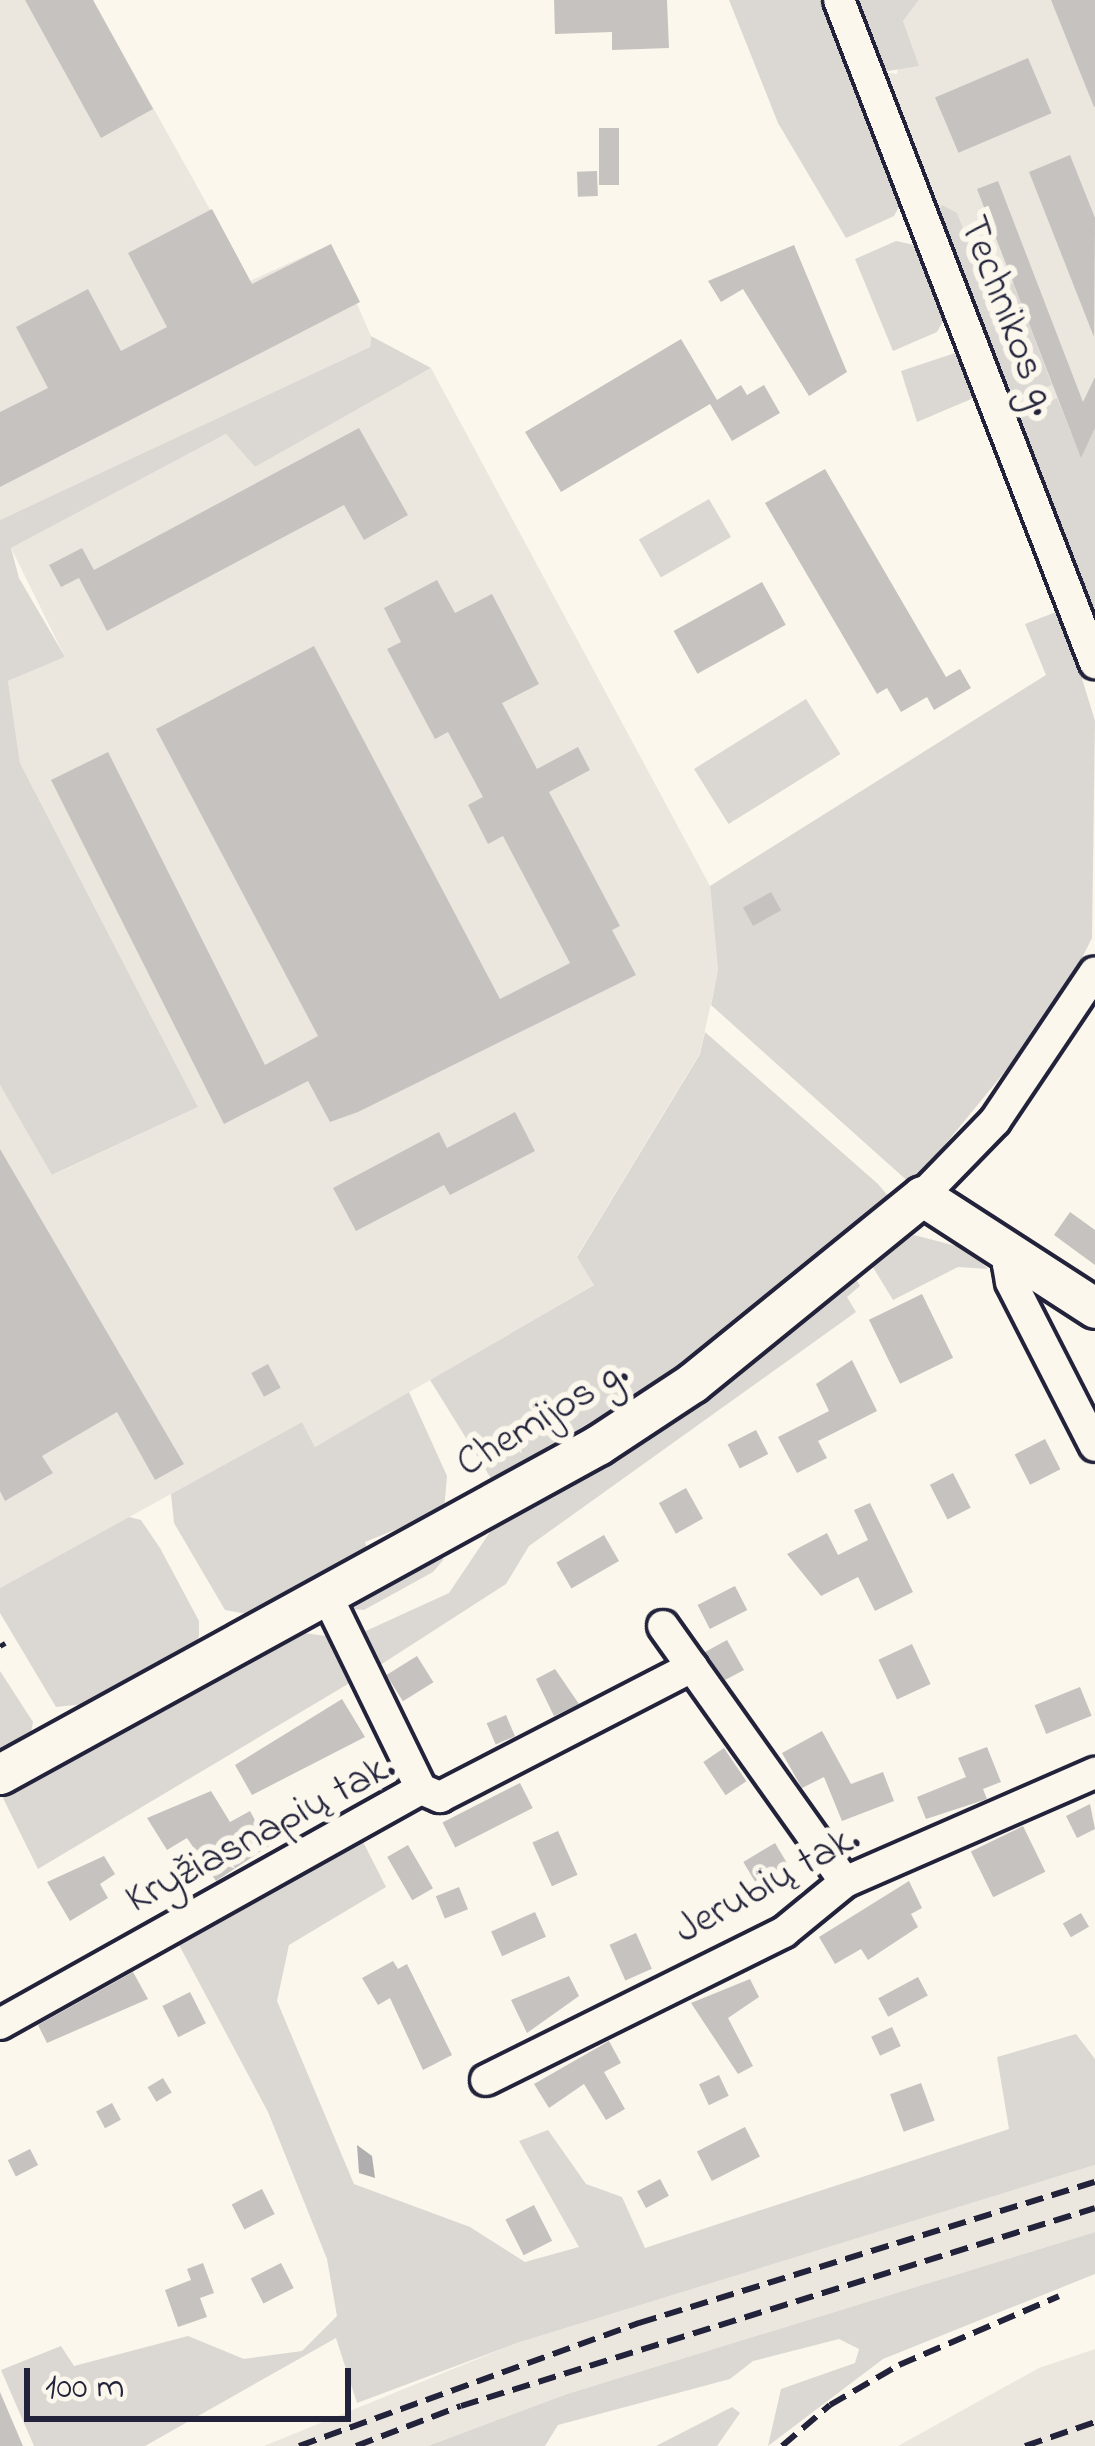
<!DOCTYPE html>
<meta charset="utf-8">
<style>
body{margin:0}
#map{position:relative;width:1095px;height:2446px;overflow:hidden;background:#fbf7ec;font-family:"Indie Flower",sans-serif}
div>[style]{position:absolute}
.built>*{inset:0;background:#ebe7df}
.green>*{inset:0;background:#dbd8d3;transform-origin:0 0}
.water>*{inset:0;background:#b1aeb0}
.building>*{inset:0;background:#c6c2c0;transform-origin:0 0}
.path>*{height:4.5px;margin-top:-2.25px;transform-origin:0;background:repeating-linear-gradient(90deg,#22223b 0 9px,transparent 0 18px)}
.roads{filter:drop-shadow(3px 0 #22223b) drop-shadow(-3px 0 #22223b) drop-shadow(0 3px #22223b) drop-shadow(0 -3px #22223b)}
.minor>*{height:30px;margin:-15px;padding:0 15px;transform-origin:15px;border-radius:15px;background:#fbf7ec}
.major>*{height:39px;margin:-19.5px;padding:0 19.5px;transform-origin:19.5px;border-radius:19.5px;background:#fbf7ec}
.rail>*{height:6px;margin-top:-3px;transform-origin:0;background:repeating-linear-gradient(90deg,#22223b 0 18px,transparent 0 27px)}
span{translate:-50% -50%;white-space:nowrap;text-align:center;line-height:1.15;-webkit-text-stroke:12px #fbf7ec;paint-order:stroke}
.street-label{font-size:42px;color:#22223b}
.scale{position:absolute;left:24px;top:2368px;width:327px;height:54px;box-sizing:border-box;border:6px solid #22223b;border-top:0;padding-left:15px;font-size:36px;line-height:42px;white-space:nowrap;color:#22223b;-webkit-text-stroke:9px #fbf7ec;paint-order:stroke}
</style>
<div id="map">
<div class="built">
<i style="clip-path:polygon(0 0,93px 0,250px 281px,331px 244px,371px 336px,370px 347px,0 520px)"></i>
<i style="clip-path:polygon(919px 0,1095px 0,1095px 428px,1054px 509px,882px 72px,897px 74px,903px 21px)"></i>
<i style="clip-path:polygon(431px 368px,710px 886px,718px 971px,700px 1053px,577px 1256px,595px 1284px,315px 1447px,302px 1422px,0 1588px,0 1085px,53px 1175px,198px 1107px,20px 763px,8px 681px,65px 657px,11px 548px,226px 434px,255px 467px)"></i>
<i style="clip-path:polygon(1095px 2165px,1095px 2232px,567px 2394px,428px 2446px,264px 2446px,517px 2343px)"></i>
<i style="clip-path:polygon(1095px 2349px,1095px 2446px,898px 2446px,1039px 2368px)"></i>
</div>
<div class="green">
<i style="clip-path:polygon(729px 0,823px 0,900px 205px,894px 216px,846px 238px,778px 123px)"></i>
<i style="clip-path:polygon(853px 0,919px 0,903px 21px,919px 66px,882px 72px)"></i>
<i style="clip-path:polygon(942px 205px,957px 213px,987px 291px,1013px 283px,1052px 385px,1009px 399px,935px 216px)"></i>
<i style="clip-path:polygon(896px 241px,919px 246px,945px 318px,937px 332px,893px 351px,855px 259px)"></i>
<i style="clip-path:polygon(371px 336px,431px 368px,255px 467px,226px 434px,11px 548px,19px 578px,65px 657px,8px 681px,20px 763px,198px 1107px,52px 1175px,0 1085px,0 520px,370px 347px)"></i>
<i style="clip-path:polygon(955px 353px,976px 397px,917px 422px,901px 371px)"></i>
<i style="clip-path:polygon(1057px 398px,1081px 457px,1095px 428px,1095px 615px,1018px 419px)"></i>
<i style="left:709px;top:499px;width:44px;height:81px;rotate:60deg"></i>
<i style="clip-path:polygon(1061px 610px,1095px 721px,1092px 938px,1057px 1008px,912px 1185px,711px 1005px,718px 970px,710px 886px,1046px 675px,1025px 624px)"></i>
<i style="left:806px;top:699px;width:65px;height:132px;rotate:58deg"></i>
<i style="clip-path:polygon(705px 1032px,878px 1184px,888px 1196px,885px 1210px,691px 1364px,589px 1431px,492px 1480px,430px 1380px,594px 1285px,577px 1257px,700px 1054px)"></i>
<i style="clip-path:polygon(914px 1235px,968px 1249px,988px 1269px,958px 1267px,893px 1300px,871px 1264px)"></i>
<i style="clip-path:polygon(856px 1279px,860px 1286px,847px 1297px,856px 1312px,529px 1546px,506px 1584px,374px 1669px,357px 1635px,449px 1593px,492px 1529px,666px 1422px)"></i>
<i style="clip-path:polygon(409px 1392px,447px 1476px,444px 1510px,365px 1542px,368px 1552px,257px 1616px,225px 1610px,174px 1523px,171px 1494px,302px 1422px,315px 1447px)"></i>
<i style="clip-path:polygon(129px 1517px,141px 1520px,160px 1548px,199px 1621px,199px 1636px,193px 1648px,93px 1703px,56px 1707px,0 1613px,0 1588px)"></i>
<i style="clip-path:polygon(434px 1555px,444px 1559px,433px 1572px,364px 1610px,350px 1609px)"></i>
<i style="clip-path:polygon(296px 1632px,334px 1637px,358px 1678px,38px 1869px,0 1792px)"></i>
<i style="clip-path:polygon(0 1671px,33px 1722px,31px 1733px,0 1754px)"></i>
<i style="clip-path:polygon(354px 1824px,386px 1887px,289px 1945px,277px 2001px,354px 2184px,470px 2227px,525px 2262px,579px 2247px,519px 2141px,548px 2130px,586px 2184px,622px 2197px,645px 2248px,1009px 2129px,997px 2057px,1076px 2034px,1095px 2059px,1095px 2165px,517px 2343px,357px 2403px,336px 2338px,145px 2446px,34px 2446px,1px 2370px,61px 2346px,74px 2366px,188px 2336px,244px 2359px,302px 2351px,337px 2316px,327px 2259px,268px 2112px,170px 1928px)"></i>
<i style="clip-path:polygon(1095px 2232px,1095px 2274px,883px 2359px,768px 2446px,781px 2389px,855px 2363px,859px 2349px,839px 2339px,753px 2361px,730px 2379px,558px 2425px,545px 2446px,428px 2446px,567px 2394px)"></i>
<i style="clip-path:polygon(732px 2407px,740px 2413px,717px 2446px,656px 2446px)"></i>
</div>
<div class="water">
<i style="clip-path:polygon(357px 2145px,372px 2156px,375px 2178px,359px 2173px)"></i>
</div>
<div class="building">
<i style="clip-path:polygon(25px 0,93px 0,153px 109px,101px 138px)"></i>
<i style="clip-path:polygon(554px 0,667px 0,669px 48px,612px 50px,612px 32px,555px 34px)"></i>
<i style="clip-path:polygon(1051px 0,1095px 0,1095px 106px,1094px 107px)"></i>
<i style="left:1028px;top:58px;width:60px;height:101px;rotate:67deg"></i>
<i style="left:599px;top:128px;width:20px;height:57px"></i>
<i style="clip-path:polygon(1070px 155px,1095px 218px,1094px 337px,1029px 172px)"></i>
<i style="left:597px;top:171px;width:25px;height:20px;rotate:88deg"></i>
<i style="clip-path:polygon(998px 181px,1083px 402px,1095px 377px,1095px 428px,1081px 458px,977px 189px)"></i>
<i style="clip-path:polygon(212px 209px,252px 284px,331px 244px,360px 302px,0 487px,0 412px,48px 388px,16px 327px,88px 289px,121px 351px,167px 327px,128px 253px)"></i>
<i style="clip-path:polygon(794px 245px,847px 372px,809px 396px,743px 289px,721px 302px,708px 281px)"></i>
<i style="clip-path:polygon(681px 339px,717px 400px,741px 385px,747px 395px,764px 385px,780px 413px,732px 441px,710px 404px,561px 492px,525px 432px)"></i>
<i style="clip-path:polygon(359px 428px,408px 515px,364px 540px,344px 505px,107px 631px,79px 578px,61px 587px,49px 565px,82px 548px,94px 570px)"></i>
<i style="clip-path:polygon(825px 469px,946px 677px,960px 669px,971px 688px,934px 710px,927px 697px,901px 712px,887px 688px,877px 694px,765px 503px)"></i>
<i style="clip-path:polygon(437px 580px,455px 613px,492px 594px,539px 684px,502px 703px,537px 769px,578px 747px,590px 770px,549px 792px,620px 926px,612px 930px,636px 975px,358px 1112px,330px 1122px,308px 1081px,224px 1124px,51px 780px,108px 752px,265px 1065px,318px 1036px,156px 729px,314px 646px,500px 999px,570px 963px,503px 836px,488px 844px,468px 805px,483px 797px,448px 732px,435px 739px,387px 649px,401px 642px,384px 608px)"></i>
<i style="left:762px;top:582px;width:49px;height:101px;rotate:61deg"></i>
<i style="left:771px;top:892px;width:21px;height:32px;rotate:61deg"></i>
<i style="clip-path:polygon(515px 1112px,535px 1151px,450px 1195px,444px 1185px,356px 1231px,333px 1188px,439px 1132px,447px 1148px)"></i>
<i style="clip-path:polygon(0 1149px,184px 1464px,155px 1480px,117px 1412px,42px 1456px,53px 1473px,5px 1501px,0 1491px)"></i>
<i style="clip-path:polygon(1070px 1212px,1095px 1230px,1095px 1265px,1054px 1235px)"></i>
<i style="left:922px;top:1294px;width:71px;height:59px;rotate:64deg"></i>
<i style="clip-path:polygon(852px 1360px,877px 1411px,818px 1441px,827px 1458px,797px 1473px,778px 1437px,829px 1411px,816px 1384px)"></i>
<i style="left:268px;top:1364px;width:27px;height:19px;rotate:62deg"></i>
<i style="left:756px;top:1430px;width:27px;height:32px;rotate:63deg"></i>
<i style="left:1045px;top:1439px;width:34px;height:34px;rotate:63deg"></i>
<i style="left:953px;top:1473px;width:39px;height:26px;rotate:63deg"></i>
<i style="left:686px;top:1488px;width:35px;height:31px;rotate:61deg"></i>
<i style="clip-path:polygon(870px 1503px,913px 1592px,875px 1611px,858px 1577px,821px 1596px,787px 1554px,827px 1533px,838px 1555px,868px 1540px,854px 1510px)"></i>
<i style="left:604px;top:1535px;width:30px;height:55px;rotate:60deg"></i>
<i style="left:735px;top:1586px;width:27px;height:42px;rotate:63deg"></i>
<i style="clip-path:polygon(727px 1640px,744px 1670px,725px 1680px,705px 1652px)"></i>
<i style="left:912px;top:1644px;width:44px;height:37px;rotate:65deg"></i>
<i style="left:417px;top:1656px;width:31px;height:36px;rotate:58deg"></i>
<i style="clip-path:polygon(555px 1669px,579px 1704px,554px 1716px,536px 1679px)"></i>
<i style="left:1080px;top:1687px;width:31px;height:49px;rotate:68deg"></i>
<i style="clip-path:polygon(342px 1699px,365px 1737px,252px 1795px,235px 1765px)"></i>
<i style="left:506px;top:1715px;width:23px;height:21px;rotate:67deg"></i>
<i style="clip-path:polygon(822px 1731px,851px 1784px,883px 1772px,894px 1801px,842px 1821px,824px 1777px,802px 1788px,782px 1753px)"></i>
<i style="clip-path:polygon(987px 1747px,1001px 1782px,983px 1789px,987px 1799px,926px 1819px,917px 1797px,966px 1777px,958px 1758px)"></i>
<i style="left:724px;top:1748px;width:40px;height:25px;rotate:56deg"></i>
<i style="left:520px;top:1783px;width:28px;height:87px;rotate:63deg"></i>
<i style="clip-path:polygon(211px 1791px,230px 1822px,250px 1811px,269px 1846px,216px 1881px,187px 1838px,167px 1850px,147px 1818px)"></i>
<i style="clip-path:polygon(1090px 1804px,1095px 1829px,1077px 1838px,1066px 1816px)"></i>
<i style="left:1023px;top:1826px;width:51px;height:58px;rotate:64deg"></i>
<i style="left:558px;top:1831px;width:48px;height:28px;rotate:66deg"></i>
<i style="left:775px;top:1843px;width:27px;height:37px;rotate:59deg"></i>
<i style="left:408px;top:1845px;width:50px;height:24px;rotate:60deg"></i>
<i style="clip-path:polygon(104px 1856px,115px 1874px,100px 1884px,108px 1898px,70px 1921px,47px 1882px)"></i>
<i style="clip-path:polygon(909px 1881px,922px 1908px,911px 1914px,918px 1927px,868px 1960px,861px 1949px,835px 1964px,819px 1937px)"></i>
<i style="left:459px;top:1887px;width:24px;height:25px;rotate:68deg"></i>
<i style="left:535px;top:1912px;width:27px;height:48px;rotate:66deg"></i>
<i style="left:1081px;top:1913px;width:16px;height:21px;rotate:60deg"></i>
<i style="left:636px;top:1933px;width:39px;height:29px;rotate:66deg"></i>
<i style="clip-path:polygon(393px 1961px,398px 1969px,407px 1964px,452px 2055px,423px 2070px,390px 1998px,378px 2005px,362px 1978px)"></i>
<i style="clip-path:polygon(133px 1972px,148px 1999px,47px 2043px,38px 2025px)"></i>
<i style="clip-path:polygon(569px 1976px,579px 1996px,527px 2033px,511px 2000px)"></i>
<i style="left:918px;top:1977px;width:21px;height:45px;rotate:62deg"></i>
<i style="clip-path:polygon(750px 1979px,759px 1997px,728px 2018px,753px 2066px,738px 2074px,691px 2003px)"></i>
<i style="left:190px;top:1992px;width:35px;height:31px;rotate:63deg"></i>
<i style="left:892px;top:2027px;width:21px;height:23px;rotate:65deg"></i>
<i style="clip-path:polygon(609px 2041px,621px 2063px,604px 2072px,625px 2109px,606px 2120px,584px 2084px,549px 2108px,534px 2084px)"></i>
<i style="left:719px;top:2075px;width:23px;height:22px;rotate:65deg"></i>
<i style="left:163px;top:2078px;width:17px;height:18px;rotate:59deg"></i>
<i style="left:921px;top:2083px;width:40px;height:33px;rotate:70deg"></i>
<i style="left:112px;top:2103px;width:19px;height:18px;rotate:62deg"></i>
<i style="left:745px;top:2127px;width:33px;height:54px;rotate:63deg"></i>
<i style="left:30px;top:2149px;width:18px;height:25px;rotate:63deg"></i>
<i style="left:660px;top:2179px;width:19px;height:26px;rotate:62deg"></i>
<i style="left:262px;top:2189px;width:28px;height:34px;rotate:63deg"></i>
<i style="left:534px;top:2205px;width:40px;height:32px;rotate:63deg"></i>
<i style="clip-path:polygon(203px 2263px,214px 2293px,200px 2298px,207px 2317px,178px 2327px,165px 2290px,191px 2280px,187px 2269px)"></i>
<i style="left:281px;top:2263px;width:28px;height:34px;rotate:63deg"></i>
<i style="clip-path:polygon(0 2392px,23px 2446px,0 2446px)"></i>
</div>
<div class="path">
<i style="left:0;top:1646px;width:6px;rotate:-31deg"></i>
</div>
<div class="roads">
<div class="minor">
<i style="left:839px;top:0;width:711px;rotate:68.89deg"></i>
<i style="left:922px;top:1196px;width:105px;rotate:-45.8deg"></i>
<i style="left:995px;top:1121px;width:179px;rotate:-56.1deg"></i>
<i style="left:1015px;top:1256px;width:11px;rotate:128deg"></i>
<i style="left:1008px;top:1265px;width:17px;rotate:80deg"></i>
<i style="left:1011px;top:1282px;width:184px;rotate:62.9deg"></i>
<i style="left:327px;top:1596px;width:215px;rotate:64deg"></i>
<i style="left:663px;top:1626px;width:314px;rotate:54.6deg"></i>
<i style="left:0;top:2024px;width:482px;rotate:-29.2deg"></i>
<i style="left:421px;top:1789px;width:21px;rotate:23deg"></i>
<i style="left:440px;top:1797px;width:284px;rotate:-27.3deg"></i>
<i style="left:486px;top:2080px;width:333px;rotate:-26.4deg"></i>
<i style="left:784px;top:1932px;width:79px;rotate:-39.3deg"></i>
<i style="left:845px;top:1882px;width:273px;rotate:-23.6deg"></i>
</div>
<div class="major">
<i style="left:0;top:1774px;width:683px;rotate:-28.82deg"></i>
<i style="left:598px;top:1445px;width:113px;rotate:-33.4deg"></i>
<i style="left:692px;top:1383px;width:296px;rotate:-39.1deg"></i>
<i style="left:922px;top:1196px;width:206px;rotate:32.9deg"></i>
</div>
</div>
<div class="rail">
<i style="left:299px;top:2446px;width:362px;rotate:-19.9deg"></i>
<i style="left:639px;top:2323px;width:477px;rotate:-17.2deg"></i>
<i style="left:356px;top:2446px;width:112px;rotate:-20.9deg"></i>
<i style="left:461px;top:2406px;width:664px;rotate:-17.34deg"></i>
<i style="left:782px;top:2446px;width:63px;rotate:-40.5deg"></i>
<i style="left:830px;top:2405px;width:80px;rotate:-30.1deg"></i>
<i style="left:899px;top:2365px;width:174px;rotate:-23.3deg"></i>
<i style="left:1025px;top:2446px;width:74px;rotate:-18.9deg"></i>
</div>
<div class="street-label">
<span style="left:1007px;top:316px;rotate:69deg">Technikos g.</span>
<span style="left:543px;top:1419px;rotate:-31deg">Chemijos g.</span>
<span style="left:261px;top:1834px;rotate:-28deg">Kryžiasnapių tak.</span>
<span style="left:768px;top:1885px;rotate:-29deg">Jerubių tak.</span>
</div>
<div class="scale">100 m</div>
</div>
